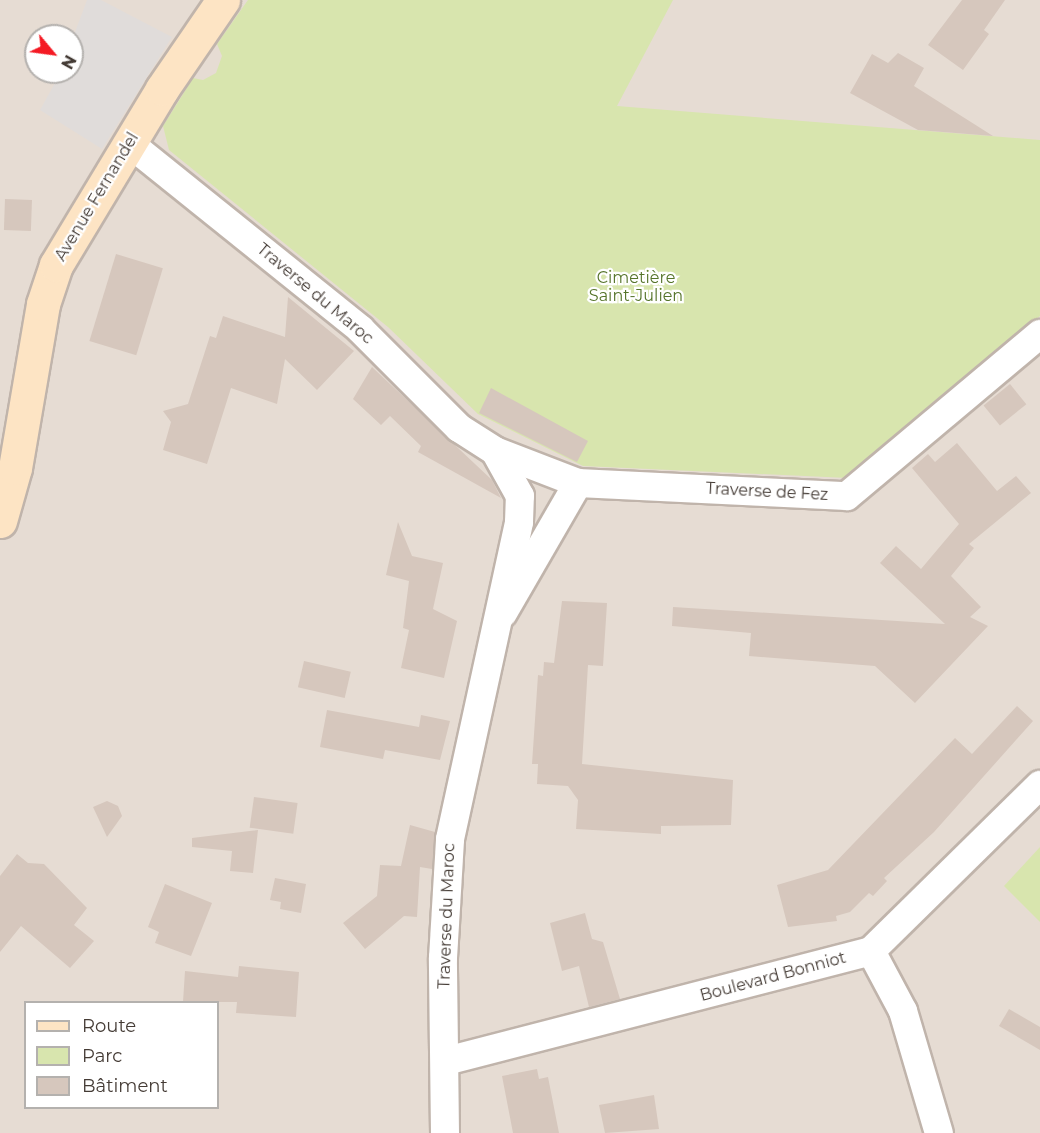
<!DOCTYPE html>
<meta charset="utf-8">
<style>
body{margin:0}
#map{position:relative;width:1040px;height:1133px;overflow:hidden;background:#f2ebe5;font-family:Montserrat,sans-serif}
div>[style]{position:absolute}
.residential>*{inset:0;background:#e6dcd3}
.green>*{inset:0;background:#d8e5ae}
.parking>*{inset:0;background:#e0dcda}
.building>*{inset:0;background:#d6c7bd;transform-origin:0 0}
.roads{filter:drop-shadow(2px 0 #c0b4ab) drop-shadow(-2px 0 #c0b4ab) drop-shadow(0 2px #c0b4ab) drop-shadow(0 -2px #c0b4ab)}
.street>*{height:28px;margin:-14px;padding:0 14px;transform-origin:14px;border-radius:14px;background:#fff}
.secondary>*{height:33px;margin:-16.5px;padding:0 16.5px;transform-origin:16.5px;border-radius:16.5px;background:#fde4c4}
span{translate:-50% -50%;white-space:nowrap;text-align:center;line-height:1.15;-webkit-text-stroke:4.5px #fff;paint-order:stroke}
.street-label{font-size:16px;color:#443b35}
.park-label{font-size:16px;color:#55742a}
.legend{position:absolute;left:24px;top:1001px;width:195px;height:108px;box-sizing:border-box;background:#fff;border:2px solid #b4b1ae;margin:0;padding:8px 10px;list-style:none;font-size:18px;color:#443b35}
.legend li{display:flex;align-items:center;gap:12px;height:30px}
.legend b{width:30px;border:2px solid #b4b1ae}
.north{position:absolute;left:24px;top:24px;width:60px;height:60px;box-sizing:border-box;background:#fff;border:2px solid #b4b1ae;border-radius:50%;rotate:119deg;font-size:16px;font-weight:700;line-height:24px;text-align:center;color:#443b35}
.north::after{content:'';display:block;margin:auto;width:21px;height:27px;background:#f41a24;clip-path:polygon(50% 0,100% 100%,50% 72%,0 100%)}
</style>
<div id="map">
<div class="residential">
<i style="clip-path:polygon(evenodd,0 0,1040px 0,1040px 1133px,0 1133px,0 0,36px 36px,72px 36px,72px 72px,36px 72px,36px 36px,0 0,26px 1002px,218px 1002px,218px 1108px,26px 1108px,26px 1002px)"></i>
</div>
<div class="green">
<i style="clip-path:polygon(248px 0,673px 0,617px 106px,1040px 140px,1040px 316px,848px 478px,583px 466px,478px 414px,388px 327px,169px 150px,163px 126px,193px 78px,203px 80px,216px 73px,222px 56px,217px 44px)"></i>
<i style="clip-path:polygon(1040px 847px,1040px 922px,1004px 886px)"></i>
</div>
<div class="parking">
<i style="clip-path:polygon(87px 0,101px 0,172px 37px,102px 149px,40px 110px,61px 72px,72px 72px,72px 40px)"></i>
</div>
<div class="building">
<i style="clip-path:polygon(962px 0,1005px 0,984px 30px,989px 34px,963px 70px,928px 45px)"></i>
<i style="clip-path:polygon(898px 53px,924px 68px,914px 86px,993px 136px,918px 130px,850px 93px,872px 54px,888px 63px)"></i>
<i style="left:5px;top:199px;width:27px;height:31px;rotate:2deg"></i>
<i style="left:116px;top:254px;width:49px;height:91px;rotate:17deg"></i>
<i style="clip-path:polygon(288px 297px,354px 351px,317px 390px,285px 359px,277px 404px,231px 388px,207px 464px,163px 450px,171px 422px,163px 411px,188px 404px,210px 336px,216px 338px,223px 316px,285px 337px)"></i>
<i style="clip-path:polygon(372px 367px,492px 480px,501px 498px,418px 452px,421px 446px,390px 416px,381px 425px,353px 399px)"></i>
<i style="left:1010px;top:384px;width:26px;height:34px;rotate:51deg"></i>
<i style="clip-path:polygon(491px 388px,588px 441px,577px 462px,479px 413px)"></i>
<i style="clip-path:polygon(957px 443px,997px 491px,1016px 476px,1031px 493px,969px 544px,974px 548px,951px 576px,981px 607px,970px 617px,988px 626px,915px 703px,875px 666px,749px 656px,751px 633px,672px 626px,673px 607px,945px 624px,880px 563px,896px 546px,921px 569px,959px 524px,912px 468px,928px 454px,935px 462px)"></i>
<i style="clip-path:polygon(398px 522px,412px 556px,443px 563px,433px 609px,457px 621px,444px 678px,401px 668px,409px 630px,403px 628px,409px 581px,386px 575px)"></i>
<i style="clip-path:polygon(562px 601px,607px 603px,603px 666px,588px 665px,582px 764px,733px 780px,731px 825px,661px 826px,661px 834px,576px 829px,578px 800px,568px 786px,537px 784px,538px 764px,532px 764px,538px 675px,543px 676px,544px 662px,554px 663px)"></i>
<i style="left:304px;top:661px;width:48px;height:27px;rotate:13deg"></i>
<i style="clip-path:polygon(1017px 706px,1033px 721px,934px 832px,884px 878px,887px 881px,873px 896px,869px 893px,850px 912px,836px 916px,837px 921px,788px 927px,777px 885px,828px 870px,955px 738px,972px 754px)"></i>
<i style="clip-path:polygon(327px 710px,419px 727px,421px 715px,450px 721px,440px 760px,385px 750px,383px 759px,320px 747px)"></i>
<i style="left:254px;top:797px;width:44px;height:31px;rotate:8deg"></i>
<i style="clip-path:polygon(107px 801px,118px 806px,122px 816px,107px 837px,93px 807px)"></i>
<i style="clip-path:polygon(410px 825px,435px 832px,432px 869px,420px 867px,417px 917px,404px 916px,365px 949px,343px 923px,377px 896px,380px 865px,401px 866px)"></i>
<i style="clip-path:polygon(258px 830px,253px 873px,230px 871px,232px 851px,192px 847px,192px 838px)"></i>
<i style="clip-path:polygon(17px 854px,28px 863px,44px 864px,87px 908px,74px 925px,94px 941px,70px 968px,21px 926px,0 952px,0 876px)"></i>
<i style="clip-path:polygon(275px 878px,306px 884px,301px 913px,280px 909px,281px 902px,270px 900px)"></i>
<i style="clip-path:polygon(165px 884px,212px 903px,191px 956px,155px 943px,159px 932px,148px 927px)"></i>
<i style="clip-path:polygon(585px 913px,592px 939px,603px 942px,620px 999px,589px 1007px,579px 966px,562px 971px,550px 923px)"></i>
<i style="clip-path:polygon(239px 966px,299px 972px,296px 1017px,236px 1013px,237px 1002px,183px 1002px,185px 971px,238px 977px)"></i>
<i style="clip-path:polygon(1009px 1009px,1040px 1027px,1040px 1050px,999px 1026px)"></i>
<i style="clip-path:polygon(537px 1069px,539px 1079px,548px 1077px,559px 1133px,513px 1133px,502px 1076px)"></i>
<i style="clip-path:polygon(654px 1095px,659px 1129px,605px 1133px,599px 1105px)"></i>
</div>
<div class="roads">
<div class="street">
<i style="left:129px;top:143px;width:297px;rotate:38.8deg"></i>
<i style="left:360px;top:329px;width:140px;rotate:45deg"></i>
<i style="left:459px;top:428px;width:43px;rotate:32.6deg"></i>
<i style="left:495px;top:451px;width:89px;rotate:21.1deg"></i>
<i style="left:578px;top:483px;width:269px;rotate:2.8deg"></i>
<i style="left:847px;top:496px;width:252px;rotate:-40deg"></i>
<i style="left:503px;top:613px;width:150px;rotate:-60deg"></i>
<i style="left:871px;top:951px;width:68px;rotate:61.9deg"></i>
<i style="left:903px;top:1011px;width:127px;rotate:73.6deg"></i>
<i style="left:446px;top:1061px;width:439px;rotate:-14.5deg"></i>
<i style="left:871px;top:951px;width:237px;rotate:-44.5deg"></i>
<i style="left:445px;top:1133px;width:175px;rotate:-90.7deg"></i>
<i style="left:443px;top:958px;width:119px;rotate:-86.6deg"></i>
<i style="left:450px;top:839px;width:324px;rotate:-77.7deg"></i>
<i style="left:519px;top:522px;width:26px;rotate:-88deg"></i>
<i style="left:520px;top:496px;width:51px;rotate:-119.1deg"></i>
</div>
<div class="secondary">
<i style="left:0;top:521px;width:55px;rotate:-74.2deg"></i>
<i style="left:15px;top:468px;width:166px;rotate:-80.3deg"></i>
<i style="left:43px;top:304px;width:41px;rotate:-71.6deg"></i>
<i style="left:56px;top:265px;width:205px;rotate:-58.9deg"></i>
<i style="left:162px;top:89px;width:108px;rotate:-55.6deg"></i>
</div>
</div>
<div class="street-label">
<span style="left:97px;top:197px;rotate:-59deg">Avenue Fernandel</span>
<span style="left:315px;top:294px;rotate:40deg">Traverse du Maroc</span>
<span style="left:767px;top:492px;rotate:3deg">Traverse de Fez</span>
<span style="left:447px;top:916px;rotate:-88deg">Traverse du Maroc</span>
<span style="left:773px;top:977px;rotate:-15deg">Boulevard Bonniot</span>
</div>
<div class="park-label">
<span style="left:636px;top:287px">Cimetière<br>Saint-Julien</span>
</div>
<ul class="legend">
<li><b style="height:8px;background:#fde4c4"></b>Route</li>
<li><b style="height:16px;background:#d8e5ae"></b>Parc</li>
<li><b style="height:16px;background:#d6c7bd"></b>Bâtiment</li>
</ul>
<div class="north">N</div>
</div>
